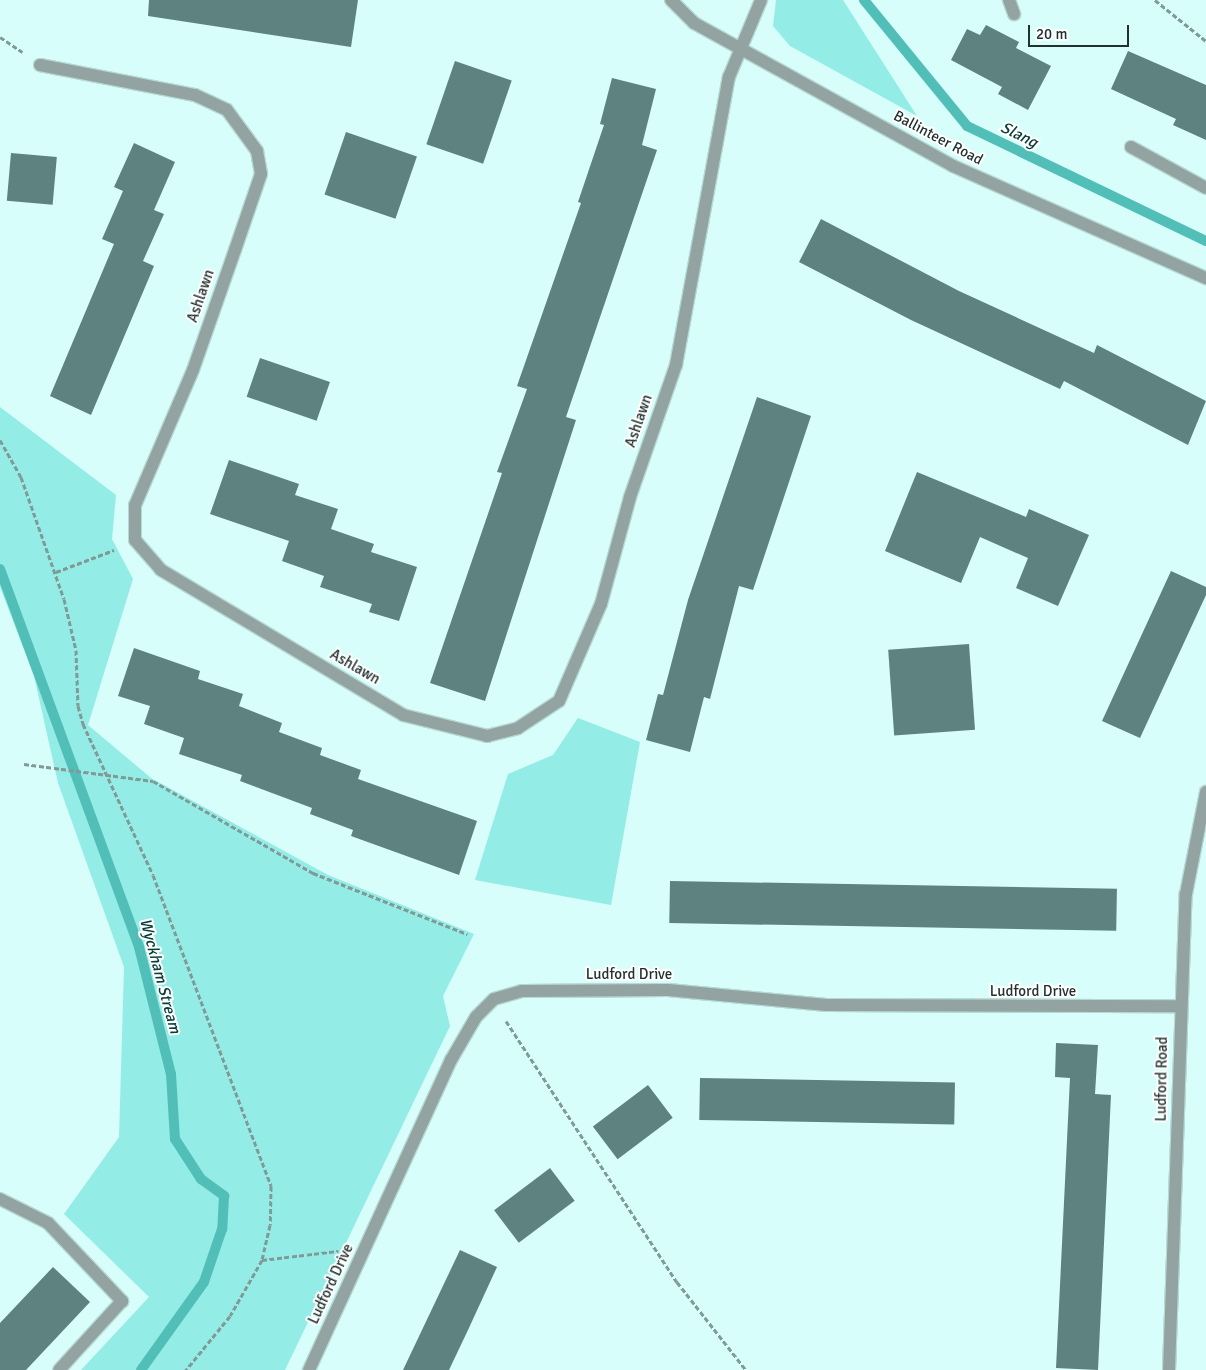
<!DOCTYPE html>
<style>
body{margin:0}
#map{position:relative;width:1206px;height:1370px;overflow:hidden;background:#d7fefa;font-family:Signika,sans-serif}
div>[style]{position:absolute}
.green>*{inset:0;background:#93ece5}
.stream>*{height:10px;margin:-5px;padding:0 5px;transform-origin:5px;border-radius:5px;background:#51bfb8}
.building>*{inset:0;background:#5e827f;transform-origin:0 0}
.path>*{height:3px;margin-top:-1.5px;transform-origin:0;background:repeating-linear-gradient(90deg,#7f9a97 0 5px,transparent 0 7.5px)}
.roads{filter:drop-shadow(1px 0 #b6d9d5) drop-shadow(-1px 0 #b6d9d5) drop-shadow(0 1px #b6d9d5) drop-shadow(0 -1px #b6d9d5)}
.minor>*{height:12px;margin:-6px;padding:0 6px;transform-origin:6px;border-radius:6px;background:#93a3a1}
span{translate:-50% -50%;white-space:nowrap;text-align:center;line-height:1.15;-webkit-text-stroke:4px #fff;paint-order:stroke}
.street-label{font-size:15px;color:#22312f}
.water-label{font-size:16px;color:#093d3a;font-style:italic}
.scale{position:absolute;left:1028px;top:25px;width:101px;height:22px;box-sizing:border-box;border:2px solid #22312f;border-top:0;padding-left:6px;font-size:15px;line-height:18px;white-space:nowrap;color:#22312f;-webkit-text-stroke:4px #fff;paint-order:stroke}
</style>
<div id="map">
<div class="green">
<i style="clip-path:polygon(776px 0,843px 0,917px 116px,790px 46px,773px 26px)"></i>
<i style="clip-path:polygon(0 407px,116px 495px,112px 539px,133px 579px,88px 725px,151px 778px,328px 875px,474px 934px,443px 996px,450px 1026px,285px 1370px,81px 1370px,149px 1297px,64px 1214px,119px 1137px,124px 967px,58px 783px,34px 676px,0 587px)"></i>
<i style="clip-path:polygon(578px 718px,640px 742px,611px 905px,475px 880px,508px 774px,553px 755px)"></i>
</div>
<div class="stream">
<i style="left:864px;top:0;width:163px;rotate:50.7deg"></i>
<i style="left:967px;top:126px;width:265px;rotate:25.7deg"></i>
<i style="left:0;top:569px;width:403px;rotate:69.8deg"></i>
<i style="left:139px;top:947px;width:131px;rotate:75.9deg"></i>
<i style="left:171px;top:1074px;width:65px;rotate:86.5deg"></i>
<i style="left:175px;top:1139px;width:48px;rotate:57deg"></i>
<i style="left:201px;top:1179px;width:29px;rotate:36deg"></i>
<i style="left:224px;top:1196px;width:33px;rotate:93deg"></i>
<i style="left:222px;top:1229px;width:56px;rotate:108.8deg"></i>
<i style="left:204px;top:1282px;width:108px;rotate:125.6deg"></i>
</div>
<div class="building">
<i style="clip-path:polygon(149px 0,358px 0,351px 47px,148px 16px)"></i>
<i style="clip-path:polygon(986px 25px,1019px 42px,1016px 48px,1051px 66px,1028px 110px,998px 94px,1002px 87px,951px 60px,967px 29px,980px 35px)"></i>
<i style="clip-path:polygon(1128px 51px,1206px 85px,1206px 140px,1173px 125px,1176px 119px,1111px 89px)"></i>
<i style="left:455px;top:61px;width:60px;height:88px;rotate:19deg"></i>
<i style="clip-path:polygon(612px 78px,656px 89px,642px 145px,657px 150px,566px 417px,576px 420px,485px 701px,430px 683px,502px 473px,497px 472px,527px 389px,517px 386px,581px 203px,578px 202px,604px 125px,600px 124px)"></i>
<i style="left:346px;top:132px;width:75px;height:66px;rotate:19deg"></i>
<i style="clip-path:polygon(134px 143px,175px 162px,154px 210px,164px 214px,143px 261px,154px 266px,91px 415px,50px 396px,114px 244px,102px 239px,123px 191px,114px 187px)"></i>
<i style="left:11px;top:153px;width:46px;height:48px;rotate:5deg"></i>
<i style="clip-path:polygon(821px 219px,959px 291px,1094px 353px,1097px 345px,1206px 401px,1188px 445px,1064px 381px,1060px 389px,911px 320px,799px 262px)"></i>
<i style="left:260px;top:358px;width:74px;height:41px;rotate:19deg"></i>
<i style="clip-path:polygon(757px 397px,811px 416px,753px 590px,739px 586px,710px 699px,704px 697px,690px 752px,646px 740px,658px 694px,663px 695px,688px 600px)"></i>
<i style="clip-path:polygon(229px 460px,299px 484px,295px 495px,338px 509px,331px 529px,374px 544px,371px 552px,417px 567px,399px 621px,369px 612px,372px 604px,320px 587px,324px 576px,282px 561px,289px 541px,210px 514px)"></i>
<i style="clip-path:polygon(917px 472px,1026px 517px,1029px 509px,1089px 535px,1058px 606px,1016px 588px,1028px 558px,980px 537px,961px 583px,885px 551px)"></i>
<i style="clip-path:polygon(1171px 571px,1206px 587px,1206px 595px,1140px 738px,1102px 721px)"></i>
<i style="left:969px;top:644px;width:86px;height:81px;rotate:86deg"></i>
<i style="clip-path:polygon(134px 648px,200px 671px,198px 679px,243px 694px,239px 706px,282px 723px,279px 732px,322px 748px,320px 755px,361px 770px,358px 779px,477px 821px,459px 875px,351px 836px,353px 830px,310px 814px,312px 808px,240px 781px,242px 775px,179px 754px,184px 738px,144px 724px,150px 706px,118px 696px)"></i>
<i style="left:670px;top:881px;width:447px;height:42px;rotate:1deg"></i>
<i style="clip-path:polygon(1056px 1043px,1098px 1045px,1095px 1094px,1111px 1095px,1098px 1370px,1056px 1368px,1070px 1078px,1055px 1077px)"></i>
<i style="left:700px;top:1078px;width:255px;height:42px;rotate:1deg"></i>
<i style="left:648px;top:1085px;width:41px;height:69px;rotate:53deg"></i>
<i style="left:550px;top:1168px;width:41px;height:70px;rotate:53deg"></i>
<i style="clip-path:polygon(460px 1250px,497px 1267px,468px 1330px,449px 1370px,403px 1370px)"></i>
<i style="clip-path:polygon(53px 1267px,90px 1302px,26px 1370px,0 1370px,0 1323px)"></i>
</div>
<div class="path">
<i style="left:1155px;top:0;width:65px;rotate:38.8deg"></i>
<i style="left:0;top:37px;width:27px;rotate:34deg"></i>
<i style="left:0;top:440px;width:43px;rotate:60.4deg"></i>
<i style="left:21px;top:477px;width:129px;rotate:70.6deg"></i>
<i style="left:64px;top:599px;width:52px;rotate:76.8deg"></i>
<i style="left:76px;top:650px;width:56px;rotate:88deg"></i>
<i style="left:78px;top:706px;width:19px;rotate:74deg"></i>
<i style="left:83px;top:724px;width:166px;rotate:65.1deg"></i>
<i style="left:153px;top:875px;width:333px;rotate:69.2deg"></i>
<i style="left:271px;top:1186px;width:39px;rotate:91deg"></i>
<i style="left:270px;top:1225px;width:36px;rotate:103deg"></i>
<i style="left:262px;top:1260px;width:64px;rotate:119.7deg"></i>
<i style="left:230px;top:1316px;width:70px;rotate:129.2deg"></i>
<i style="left:56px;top:572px;width:62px;rotate:-20.8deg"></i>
<i style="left:24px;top:764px;width:130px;rotate:7.5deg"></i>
<i style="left:153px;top:781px;width:185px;rotate:29.9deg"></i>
<i style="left:313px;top:873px;width:166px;rotate:21.6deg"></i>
<i style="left:506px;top:1021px;width:312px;rotate:56.8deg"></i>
<i style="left:677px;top:1282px;width:112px;rotate:51.9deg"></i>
<i style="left:262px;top:1260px;width:77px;rotate:-6.8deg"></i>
</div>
<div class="roads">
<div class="minor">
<i style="left:671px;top:0;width:33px;rotate:45deg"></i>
<i style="left:694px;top:23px;width:296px;rotate:28.9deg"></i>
<i style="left:953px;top:166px;width:277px;rotate:23.9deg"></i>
<i style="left:1009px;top:0;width:15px;rotate:70deg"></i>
<i style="left:40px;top:65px;width:158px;rotate:11deg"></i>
<i style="left:195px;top:95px;width:35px;rotate:25deg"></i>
<i style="left:227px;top:110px;width:51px;rotate:53.8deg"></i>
<i style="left:257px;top:151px;width:23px;rotate:80deg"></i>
<i style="left:261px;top:174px;width:80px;rotate:108.9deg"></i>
<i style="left:235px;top:250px;width:127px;rotate:109.3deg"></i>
<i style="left:193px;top:370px;width:147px;rotate:113.2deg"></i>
<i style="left:135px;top:505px;width:35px;rotate:90deg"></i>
<i style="left:135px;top:540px;width:40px;rotate:49deg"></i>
<i style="left:161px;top:570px;width:282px;rotate:30.9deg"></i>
<i style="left:403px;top:715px;width:87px;rotate:14deg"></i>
<i style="left:487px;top:736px;width:32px;rotate:-14deg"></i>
<i style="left:518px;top:728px;width:49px;rotate:-33.4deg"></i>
<i style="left:559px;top:701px;width:106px;rotate:-66.6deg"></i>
<i style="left:601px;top:604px;width:111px;rotate:-74.8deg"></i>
<i style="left:630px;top:497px;width:140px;rotate:-70.8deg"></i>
<i style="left:676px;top:365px;width:293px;rotate:-79.6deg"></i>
<i style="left:729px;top:77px;width:83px;rotate:-67.4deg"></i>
<i style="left:1131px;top:147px;width:85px;rotate:28.7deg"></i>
<i style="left:0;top:1199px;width:54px;rotate:26.6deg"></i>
<i style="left:48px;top:1223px;width:108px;rotate:46.5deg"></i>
<i style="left:122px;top:1301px;width:93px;rotate:132.4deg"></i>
<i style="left:309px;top:1370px;width:341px;rotate:-65.4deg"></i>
<i style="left:451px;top:1060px;width:50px;rotate:-59.8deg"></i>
<i style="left:476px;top:1017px;width:25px;rotate:-45deg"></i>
<i style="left:494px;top:999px;width:29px;rotate:-16deg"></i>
<i style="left:522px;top:991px;width:146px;rotate:-0.4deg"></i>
<i style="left:668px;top:990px;width:159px;rotate:5.4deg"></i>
<i style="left:826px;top:1005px;width:354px;rotate:0.2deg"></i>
<i style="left:1169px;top:1370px;width:476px;rotate:-88deg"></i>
<i style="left:1186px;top:894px;width:104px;rotate:-78.9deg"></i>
</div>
</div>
<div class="street-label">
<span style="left:938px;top:138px;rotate:28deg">Ballinteer Road</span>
<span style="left:201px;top:296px;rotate:-71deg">Ashlawn</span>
<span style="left:639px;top:421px;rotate:-71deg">Ashlawn</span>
<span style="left:355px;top:667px;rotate:30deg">Ashlawn</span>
<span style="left:629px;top:975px">Ludford Drive</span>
<span style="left:1033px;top:992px">Ludford Drive</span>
<span style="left:1162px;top:1079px;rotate:-89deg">Ludford Road</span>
<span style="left:331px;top:1284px;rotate:-65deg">Ludford Drive</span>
</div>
<div class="water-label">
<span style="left:1019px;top:135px;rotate:26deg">Slang</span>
<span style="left:160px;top:976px;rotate:75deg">Wyckham Stream</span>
</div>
<div class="scale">20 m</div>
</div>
